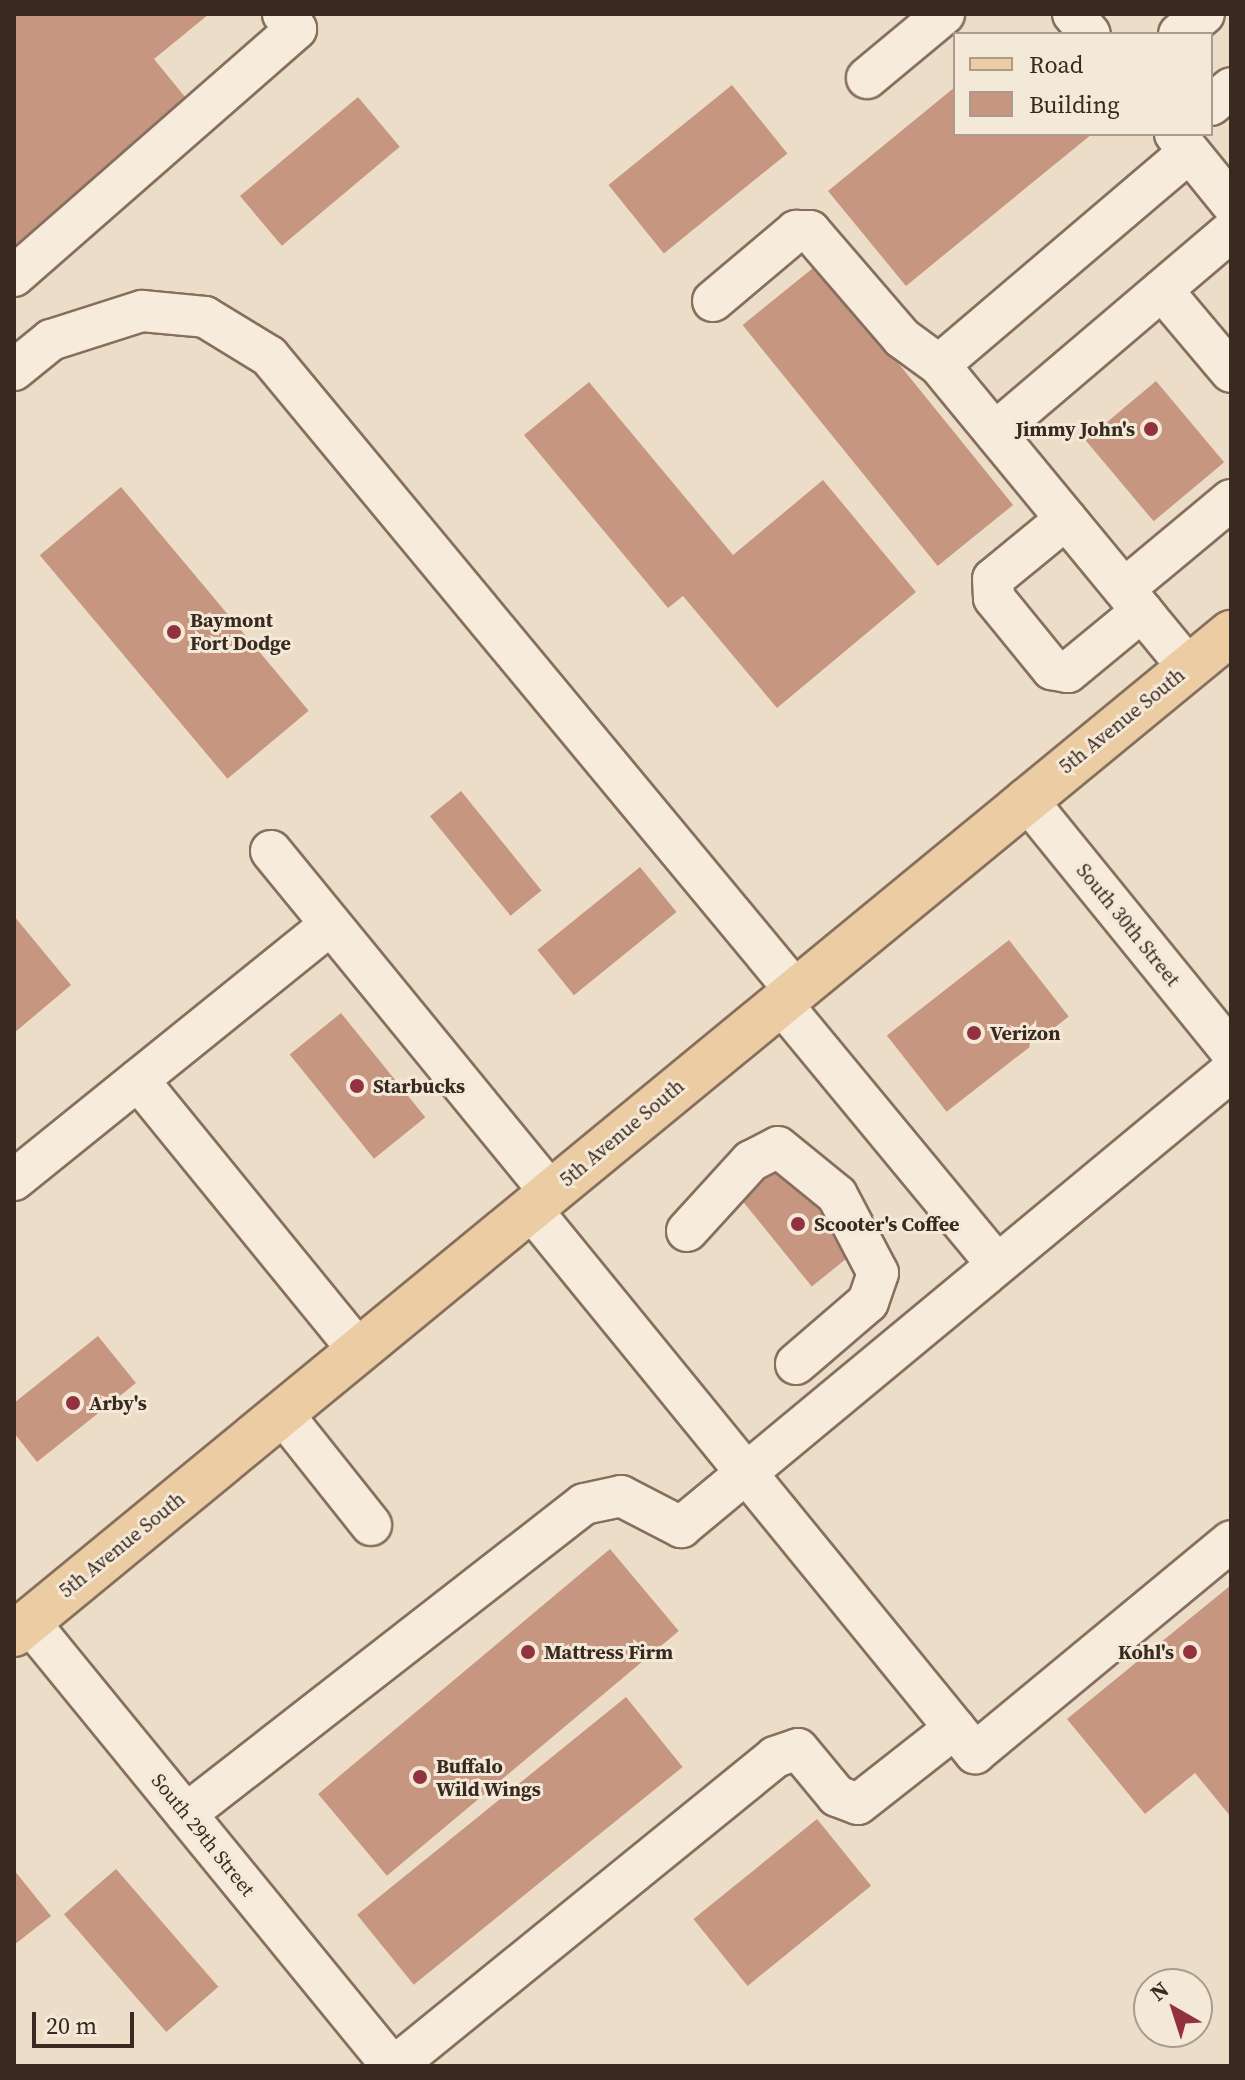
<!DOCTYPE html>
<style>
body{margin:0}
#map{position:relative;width:1245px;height:2080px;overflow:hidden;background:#ecddc8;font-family:"Source Serif 4",serif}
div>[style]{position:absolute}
.building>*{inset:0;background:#c79681;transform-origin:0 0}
.roads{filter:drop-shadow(2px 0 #876f5e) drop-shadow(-2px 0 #876f5e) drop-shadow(0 2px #876f5e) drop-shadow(0 -2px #876f5e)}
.minor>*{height:40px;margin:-20px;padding:0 20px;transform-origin:20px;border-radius:20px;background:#f7ebdb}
.major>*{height:44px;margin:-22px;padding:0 22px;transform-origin:22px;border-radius:22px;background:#eccda3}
.dots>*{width:22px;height:22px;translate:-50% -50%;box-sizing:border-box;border:4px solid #f4e8d7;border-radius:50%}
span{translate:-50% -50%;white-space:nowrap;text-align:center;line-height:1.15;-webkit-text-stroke:6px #f4e8d7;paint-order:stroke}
.poi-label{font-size:20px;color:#382921;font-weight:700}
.right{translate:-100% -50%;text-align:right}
.left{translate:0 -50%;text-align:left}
.street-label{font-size:20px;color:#382921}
.frame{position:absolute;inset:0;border:16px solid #382921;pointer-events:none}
.legend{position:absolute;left:953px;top:32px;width:260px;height:104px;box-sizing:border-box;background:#f4e8d7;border:2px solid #a99c8e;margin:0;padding:10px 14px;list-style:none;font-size:24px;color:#382921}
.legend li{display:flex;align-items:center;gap:16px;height:40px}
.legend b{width:40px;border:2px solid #a99c8e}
.north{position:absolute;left:1133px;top:1968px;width:80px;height:80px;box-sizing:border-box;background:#f4e8d7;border:2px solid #a99c8e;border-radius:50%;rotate:321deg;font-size:22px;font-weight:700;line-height:32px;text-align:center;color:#382921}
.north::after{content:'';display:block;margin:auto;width:28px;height:36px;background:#92323e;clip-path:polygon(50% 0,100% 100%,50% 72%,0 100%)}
.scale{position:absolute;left:32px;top:2012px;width:102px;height:36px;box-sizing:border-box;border:4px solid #382921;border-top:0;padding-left:10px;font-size:24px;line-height:28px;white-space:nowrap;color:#382921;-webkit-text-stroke:6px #f4e8d7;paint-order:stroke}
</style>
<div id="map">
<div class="building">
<i style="clip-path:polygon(14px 14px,209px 14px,154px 59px,190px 103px,14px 247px)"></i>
<i style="left:732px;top:85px;width:88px;height:159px;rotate:51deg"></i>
<i style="clip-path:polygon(955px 87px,955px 134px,1092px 134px,906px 286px,828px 191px)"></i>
<i style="left:358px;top:97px;width:65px;height:154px;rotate:50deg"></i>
<i style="left:818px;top:264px;width:310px;height:97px;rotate:51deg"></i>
<i style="left:1156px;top:381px;width:106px;height:92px;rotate:50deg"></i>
<i style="clip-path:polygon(589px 382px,733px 555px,823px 480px,916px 592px,777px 708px,683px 596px,668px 608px,524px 435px)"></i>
<i style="left:121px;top:487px;width:292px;height:106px;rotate:50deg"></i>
<i style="left:461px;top:791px;width:128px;height:40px;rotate:51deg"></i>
<i style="left:640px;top:867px;width:58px;height:132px;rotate:51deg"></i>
<i style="clip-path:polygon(14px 916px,71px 985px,14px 1033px)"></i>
<i style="left:1009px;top:940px;width:97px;height:155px;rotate:52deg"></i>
<i style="left:341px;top:1013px;width:134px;height:66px;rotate:51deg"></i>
<i style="left:783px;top:1162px;width:115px;height:56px;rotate:51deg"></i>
<i style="clip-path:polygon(98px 1336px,136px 1383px,37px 1462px,14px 1433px,14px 1403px)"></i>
<i style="left:610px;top:1549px;width:107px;height:381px;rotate:50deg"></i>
<i style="clip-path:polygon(1231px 1585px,1231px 1817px,1195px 1773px,1145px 1814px,1067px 1719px)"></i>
<i style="left:626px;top:1697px;width:90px;height:346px;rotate:51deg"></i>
<i style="left:817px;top:1819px;width:86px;height:159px;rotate:51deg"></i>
<i style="left:116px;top:1869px;width:156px;height:69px;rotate:49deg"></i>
<i style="clip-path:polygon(14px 1870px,51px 1916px,14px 1945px)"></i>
</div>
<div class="roads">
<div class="minor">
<i style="left:1073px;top:14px;width:26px;rotate:50deg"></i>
<i style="left:1179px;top:34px;width:32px;rotate:-39deg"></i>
<i style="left:867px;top:78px;width:100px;rotate:-39.7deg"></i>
<i style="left:1211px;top:105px;width:26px;rotate:-40deg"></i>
<i style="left:1175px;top:134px;width:89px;rotate:50.9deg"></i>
<i style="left:14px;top:276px;width:375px;rotate:-41.2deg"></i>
<i style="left:296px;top:29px;width:20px;rotate:-131deg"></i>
<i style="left:1162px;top:290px;width:107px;rotate:49.9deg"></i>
<i style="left:713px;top:301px;width:109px;rotate:-40.1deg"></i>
<i style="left:796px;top:231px;width:14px"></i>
<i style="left:810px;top:231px;width:141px;rotate:49.3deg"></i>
<i style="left:902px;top:338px;width:46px;rotate:36.1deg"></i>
<i style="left:14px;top:370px;width:48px;rotate:-39deg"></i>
<i style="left:51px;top:340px;width:96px;rotate:-17.7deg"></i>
<i style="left:142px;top:311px;width:63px;rotate:5.4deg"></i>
<i style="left:205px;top:317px;width:75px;rotate:31.4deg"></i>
<i style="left:269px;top:356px;width:824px;rotate:50.32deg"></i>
<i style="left:995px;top:432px;width:310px;rotate:-40.4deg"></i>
<i style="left:1066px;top:519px;width:94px;rotate:140.6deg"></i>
<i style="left:993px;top:579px;width:19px;rotate:87deg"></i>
<i style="left:994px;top:598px;width:92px;rotate:50.8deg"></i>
<i style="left:1052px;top:669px;width:16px;rotate:11deg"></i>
<i style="left:1068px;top:672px;width:96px;rotate:-39.5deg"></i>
<i style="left:1124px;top:589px;width:139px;rotate:-39.8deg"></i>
<i style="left:1188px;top:667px;width:391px;rotate:-129.5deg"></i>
<i style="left:939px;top:365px;width:328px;rotate:-40.4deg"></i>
<i style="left:1026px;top:799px;width:325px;rotate:50.9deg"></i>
<i style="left:271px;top:851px;width:441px;rotate:50.7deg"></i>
<i style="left:780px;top:1002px;width:340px;rotate:50.4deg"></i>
<i style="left:138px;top:1080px;width:348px;rotate:50.8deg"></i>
<i style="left:14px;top:1180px;width:407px;rotate:-38.9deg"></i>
<i style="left:530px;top:1208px;width:704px;rotate:50.77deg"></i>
<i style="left:975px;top:1753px;width:332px;rotate:-39.6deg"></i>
<i style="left:687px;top:1231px;width:95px;rotate:-47.6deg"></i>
<i style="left:751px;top:1161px;width:30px;rotate:-27deg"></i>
<i style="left:778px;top:1147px;width:76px;rotate:39.1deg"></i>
<i style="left:837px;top:1195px;width:88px;rotate:62.3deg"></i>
<i style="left:878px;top:1273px;width:31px;rotate:109deg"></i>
<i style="left:868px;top:1302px;width:95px;rotate:139.3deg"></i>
<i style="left:282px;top:1413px;width:143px;rotate:51.5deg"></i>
<i style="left:29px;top:1622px;width:574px;rotate:50.73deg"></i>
<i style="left:186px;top:1814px;width:504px;rotate:-37.91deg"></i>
<i style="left:584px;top:1504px;width:38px;rotate:-12deg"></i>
<i style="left:621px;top:1496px;width:68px;rotate:27.3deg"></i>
<i style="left:681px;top:1527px;width:714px;rotate:-39.66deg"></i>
<i style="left:395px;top:2066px;width:490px;rotate:-39.1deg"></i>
<i style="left:775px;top:1757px;width:24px;rotate:-19deg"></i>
<i style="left:798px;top:1749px;width:61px;rotate:50.3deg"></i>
<i style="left:837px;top:1796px;width:22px;rotate:21deg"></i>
<i style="left:858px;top:1804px;width:123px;rotate:-38.1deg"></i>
</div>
<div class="major">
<i style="left:14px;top:1634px;width:1576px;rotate:-39.44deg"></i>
</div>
</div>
<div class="dots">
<i style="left:1151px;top:429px;background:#92323e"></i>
<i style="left:174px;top:632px;background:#92323e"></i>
<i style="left:974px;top:1033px;background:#92323e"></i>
<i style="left:357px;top:1086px;background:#92323e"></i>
<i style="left:798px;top:1224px;background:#92323e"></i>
<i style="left:73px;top:1403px;background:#92323e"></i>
<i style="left:528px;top:1652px;background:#92323e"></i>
<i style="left:1190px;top:1652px;background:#92323e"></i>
<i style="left:420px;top:1777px;background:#92323e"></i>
</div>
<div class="poi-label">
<span class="right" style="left:1135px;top:429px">Jimmy John's</span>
<span class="left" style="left:190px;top:632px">Baymont<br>Fort Dodge</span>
<span class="left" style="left:990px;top:1033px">Verizon</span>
<span class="left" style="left:373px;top:1086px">Starbucks</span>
<span class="left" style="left:814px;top:1224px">Scooter's Coffee</span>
<span class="left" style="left:89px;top:1403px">Arby's</span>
<span class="left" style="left:544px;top:1652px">Mattress Firm</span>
<span class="right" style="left:1174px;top:1652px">Kohl's</span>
<span class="left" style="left:436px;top:1778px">Buffalo<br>Wild Wings</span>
</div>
<div class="street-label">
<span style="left:1122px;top:721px;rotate:-39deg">5th Avenue South</span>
<span style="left:1128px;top:925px;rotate:51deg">South 30th Street</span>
<span style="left:622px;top:1133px;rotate:-40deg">5th Avenue South</span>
<span style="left:122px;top:1545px;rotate:-39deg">5th Avenue South</span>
<span style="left:203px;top:1835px;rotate:51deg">South 29th Street</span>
</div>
<div class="frame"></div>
<ul class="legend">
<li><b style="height:10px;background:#eccda3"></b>Road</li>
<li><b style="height:22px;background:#c79681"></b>Building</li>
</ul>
<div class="north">N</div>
<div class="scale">20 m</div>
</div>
